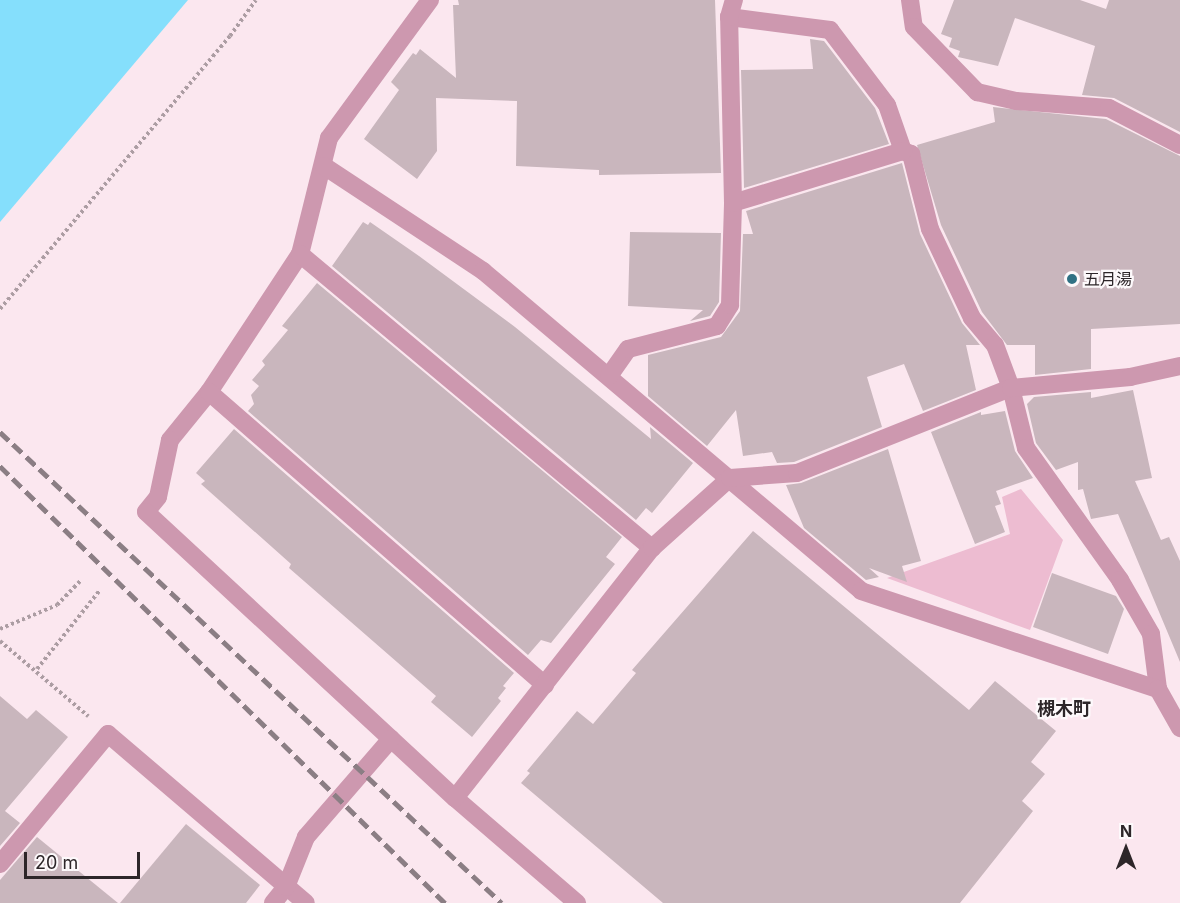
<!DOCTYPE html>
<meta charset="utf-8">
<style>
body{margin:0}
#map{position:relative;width:1180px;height:903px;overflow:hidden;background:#fbe7ef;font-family:Inter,"Noto Sans JP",sans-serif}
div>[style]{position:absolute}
.green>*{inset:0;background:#edbcd1}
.water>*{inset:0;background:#85dffc}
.building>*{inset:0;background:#c9b6bd}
.path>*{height:4px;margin-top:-2px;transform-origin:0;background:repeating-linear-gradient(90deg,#ac9da3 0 3px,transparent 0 6px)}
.street>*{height:18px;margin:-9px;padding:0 9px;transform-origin:9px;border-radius:9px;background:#cd98af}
.rail>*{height:4.5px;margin-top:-2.25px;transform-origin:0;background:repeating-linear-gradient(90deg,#8b7e84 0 12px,transparent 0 18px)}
.dots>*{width:16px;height:16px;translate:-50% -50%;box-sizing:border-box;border:3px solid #fdf9fb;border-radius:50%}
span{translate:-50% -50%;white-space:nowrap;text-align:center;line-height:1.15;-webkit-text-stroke:4.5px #fdf9fb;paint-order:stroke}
.poi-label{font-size:16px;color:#2d2629}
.left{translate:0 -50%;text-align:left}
.neighbourhood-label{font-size:18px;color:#2d2629;font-weight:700}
.north{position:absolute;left:1096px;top:819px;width:60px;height:60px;-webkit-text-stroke:4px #fdf9fb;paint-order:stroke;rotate:0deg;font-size:16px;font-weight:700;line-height:24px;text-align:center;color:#2d2629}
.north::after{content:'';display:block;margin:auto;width:21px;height:27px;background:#2d2629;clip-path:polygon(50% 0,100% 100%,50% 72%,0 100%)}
.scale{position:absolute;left:24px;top:852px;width:116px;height:27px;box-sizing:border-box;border:3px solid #2d2629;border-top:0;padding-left:8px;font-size:18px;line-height:21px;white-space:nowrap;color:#2d2629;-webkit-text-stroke:4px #fdf9fb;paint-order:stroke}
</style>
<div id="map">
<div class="green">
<i style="clip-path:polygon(1021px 489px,1063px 540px,1030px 630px,887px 578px,1010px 534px,1002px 497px)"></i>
</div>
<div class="water">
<i style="clip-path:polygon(0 0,188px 0,0 222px)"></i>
</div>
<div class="building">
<i style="clip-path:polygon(458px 0,715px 0,721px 173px,599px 175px,599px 170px,516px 166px,517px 101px,436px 98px,437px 151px,417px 179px,364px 139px,399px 90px,391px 82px,413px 53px,416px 55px,420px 49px,456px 78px,453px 5px,459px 5px)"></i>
<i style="clip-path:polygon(954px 0,1080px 0,1106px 9px,1109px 0,1180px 0,1180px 132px,1114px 98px,1082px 95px,1095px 46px,1015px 18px,998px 66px,958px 57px,960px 51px,949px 47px,952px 38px,941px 34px)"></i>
<i style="clip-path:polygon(810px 39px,824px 41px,875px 108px,889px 144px,744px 188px,741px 70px,813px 69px)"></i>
<i style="clip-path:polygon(993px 107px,1106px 119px,1180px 156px,1180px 324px,1091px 329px,1091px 369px,1035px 375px,1035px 345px,1007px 345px,982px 312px,941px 225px,917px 145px,995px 122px)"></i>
<i style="clip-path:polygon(902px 163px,920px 234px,962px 323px,980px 345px,966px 345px,976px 390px,923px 411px,904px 364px,867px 377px,882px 427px,794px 462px,777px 463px,772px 452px,743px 456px,736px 410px,707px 446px,648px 396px,648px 355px,721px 337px,740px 311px,743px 234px,753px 234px,746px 211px)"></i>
<i style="clip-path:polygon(363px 222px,368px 225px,370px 222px,419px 256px,515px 327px,651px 439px,650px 427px,693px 463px,652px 513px,646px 508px,636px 520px,332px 266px)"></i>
<i style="clip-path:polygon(630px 232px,721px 233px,719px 302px,710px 316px,690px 321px,703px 310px,628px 306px)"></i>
<i style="clip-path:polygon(317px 283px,622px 537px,606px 557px,615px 564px,551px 643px,541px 640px,528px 655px,248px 411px,254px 404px,251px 395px,259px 386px,252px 380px,265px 365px,262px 361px,288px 330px,282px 326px)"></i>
<i style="clip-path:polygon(1133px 390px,1152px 478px,1135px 481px,1161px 540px,1169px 537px,1180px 561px,1180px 662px,1118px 514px,1091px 519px,1083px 489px,1078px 490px,1078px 462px,1056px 470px,1036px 443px,1027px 404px,1034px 397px,1091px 392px,1091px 398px)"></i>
<i style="clip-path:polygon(1005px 411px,1015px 451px,1033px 478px,996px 491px,1001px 504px,995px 506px,1005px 532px,975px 544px,931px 432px,981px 412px,981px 415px)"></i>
<i style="clip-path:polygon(234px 429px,514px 673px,503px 686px,506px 688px,498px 698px,501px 701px,472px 737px,431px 702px,436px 696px,289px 568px,291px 564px,201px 484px,205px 481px,196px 473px)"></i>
<i style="clip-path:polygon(888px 449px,921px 561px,902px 566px,907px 582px,869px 568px,879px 577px,866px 580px,804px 528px,786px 485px,801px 483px)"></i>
<i style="clip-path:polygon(753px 531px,969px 710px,995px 681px,1056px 731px,1031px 762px,1045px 774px,1022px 801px,1033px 811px,960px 903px,663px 903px,521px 783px,530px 773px,527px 771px,577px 711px,593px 724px,636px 673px,632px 670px)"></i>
<i style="clip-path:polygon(1052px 573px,1116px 596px,1124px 609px,1108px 654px,1033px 627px)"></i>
<i style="clip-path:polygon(0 696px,27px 719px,36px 710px,68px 737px,5px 811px,20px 823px,0 846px)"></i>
<i style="clip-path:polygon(186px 824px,260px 885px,246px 903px,120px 903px)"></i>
<i style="clip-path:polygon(37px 837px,118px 903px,0 903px,0 880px)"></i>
</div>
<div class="path">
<i style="left:0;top:309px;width:357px;rotate:-49.9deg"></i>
<i style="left:230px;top:36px;width:44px;rotate:-54.2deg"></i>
<i style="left:0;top:629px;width:62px;rotate:-22.8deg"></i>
<i style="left:57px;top:605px;width:35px;rotate:-46deg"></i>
<i style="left:0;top:641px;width:116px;rotate:40.4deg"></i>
<i style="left:37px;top:669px;width:101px;rotate:-51.4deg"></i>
</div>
<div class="street">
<i style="left:430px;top:0;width:171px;rotate:126.2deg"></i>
<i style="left:329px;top:138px;width:120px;rotate:104deg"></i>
<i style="left:300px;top:254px;width:165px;rotate:123.4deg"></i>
<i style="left:209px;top:392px;width:62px;rotate:129.1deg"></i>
<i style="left:170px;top:440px;width:58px;rotate:101.9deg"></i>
<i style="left:158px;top:497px;width:19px;rotate:129deg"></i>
<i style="left:146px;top:512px;width:421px;rotate:42.8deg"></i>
<i style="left:455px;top:798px;width:161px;rotate:40.7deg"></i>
<i style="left:910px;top:0;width:27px;rotate:82deg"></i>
<i style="left:914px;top:27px;width:91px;rotate:45.9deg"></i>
<i style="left:977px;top:92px;width:40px;rotate:13deg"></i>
<i style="left:1016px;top:101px;width:93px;rotate:4.3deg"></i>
<i style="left:1109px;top:108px;width:80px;rotate:27.5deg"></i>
<i style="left:729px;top:17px;width:102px;rotate:7.3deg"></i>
<i style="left:830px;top:30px;width:94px;rotate:52.8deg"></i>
<i style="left:887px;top:105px;width:49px;rotate:70.8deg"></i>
<i style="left:903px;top:151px;width:9px;rotate:21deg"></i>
<i style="left:911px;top:154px;width:77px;rotate:75.8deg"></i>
<i style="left:930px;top:229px;width:98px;rotate:64.7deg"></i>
<i style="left:972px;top:318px;width:35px;rotate:50deg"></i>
<i style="left:995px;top:345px;width:46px;rotate:69.6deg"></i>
<i style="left:1011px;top:388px;width:62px;rotate:76deg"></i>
<i style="left:1026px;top:448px;width:162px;rotate:54.5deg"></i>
<i style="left:1120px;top:580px;width:62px;rotate:60.1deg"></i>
<i style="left:1151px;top:634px;width:55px;rotate:82.7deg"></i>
<i style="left:324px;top:166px;width:191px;rotate:33.4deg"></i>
<i style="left:483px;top:271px;width:495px;rotate:40.2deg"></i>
<i style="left:861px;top:591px;width:313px;rotate:18.3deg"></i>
<i style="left:1158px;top:689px;width:45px;rotate:60.6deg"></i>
<i style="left:733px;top:203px;width:178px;rotate:-17deg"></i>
<i style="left:300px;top:254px;width:459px;rotate:39.9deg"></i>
<i style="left:609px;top:376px;width:33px;rotate:-55deg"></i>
<i style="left:628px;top:349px;width:92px;rotate:-14.5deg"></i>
<i style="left:717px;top:326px;width:25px;rotate:-58deg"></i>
<i style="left:730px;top:305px;width:102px;rotate:-88.3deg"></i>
<i style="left:733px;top:203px;width:186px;rotate:-91.2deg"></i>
<i style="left:729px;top:17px;width:18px;rotate:-74deg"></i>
<i style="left:209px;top:392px;width:446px;rotate:41.1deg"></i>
<i style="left:455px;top:798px;width:318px;rotate:-51.8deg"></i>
<i style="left:652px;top:548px;width:105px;rotate:-41.9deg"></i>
<i style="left:730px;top:478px;width:67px;rotate:-4.3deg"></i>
<i style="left:797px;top:473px;width:230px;rotate:-21.7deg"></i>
<i style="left:1011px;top:388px;width:120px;rotate:-5.3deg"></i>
<i style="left:1130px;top:377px;width:51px;rotate:-12.4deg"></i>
<i style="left:0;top:864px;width:169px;rotate:-50.3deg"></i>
<i style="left:108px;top:734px;width:260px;rotate:40.5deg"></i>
<i style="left:273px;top:903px;width:21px;rotate:-51deg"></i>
<i style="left:286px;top:887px;width:54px;rotate:-68.2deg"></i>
<i style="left:306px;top:837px;width:130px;rotate:-49.1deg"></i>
</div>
<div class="rail">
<i style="left:0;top:432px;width:688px;rotate:43.18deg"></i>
<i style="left:0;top:466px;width:624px;rotate:44.48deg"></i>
</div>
<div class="dots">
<i style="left:1072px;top:279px;background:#307184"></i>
</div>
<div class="poi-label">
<span class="left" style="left:1084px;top:279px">五月湯</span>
</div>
<div class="neighbourhood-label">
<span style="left:1064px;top:709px">槻木町</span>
</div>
<div class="north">N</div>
<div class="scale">20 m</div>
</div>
